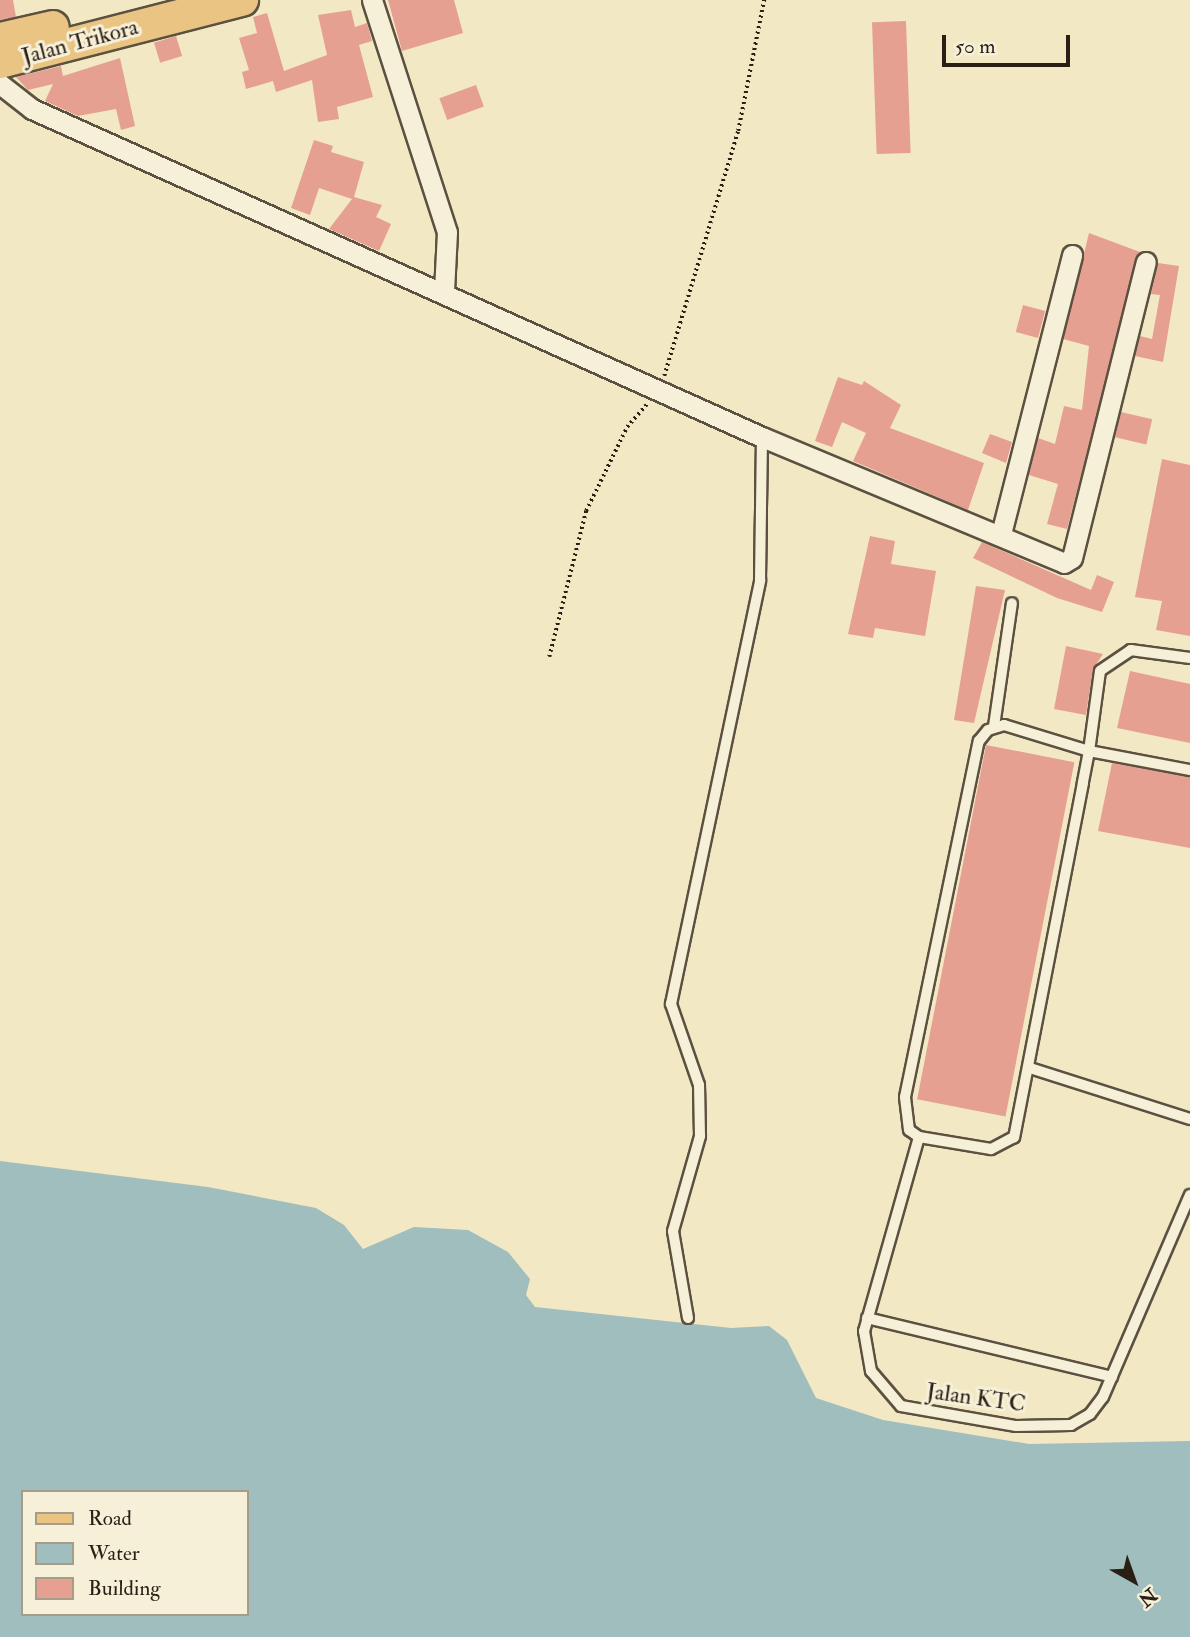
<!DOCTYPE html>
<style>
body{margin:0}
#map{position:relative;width:1190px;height:1637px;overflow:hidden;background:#f3e8c4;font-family:"IM FELL Double Pica",serif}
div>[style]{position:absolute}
.water>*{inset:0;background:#9fbebd}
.building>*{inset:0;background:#e5a092;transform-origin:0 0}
.path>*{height:3.5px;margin-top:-1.75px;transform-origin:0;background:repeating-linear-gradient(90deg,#2a1f14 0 2px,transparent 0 5.5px)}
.roads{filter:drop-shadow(2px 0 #5c5140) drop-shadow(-2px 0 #5c5140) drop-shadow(0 2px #5c5140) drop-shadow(0 -2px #5c5140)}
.lane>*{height:10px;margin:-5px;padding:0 5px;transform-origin:5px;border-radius:5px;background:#f7f0d9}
.street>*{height:19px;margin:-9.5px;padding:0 9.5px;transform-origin:9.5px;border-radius:9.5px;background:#f7f0d9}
.primary>*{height:32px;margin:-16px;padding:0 16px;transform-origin:16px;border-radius:16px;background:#eac482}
span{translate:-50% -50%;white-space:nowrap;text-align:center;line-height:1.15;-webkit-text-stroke:6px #f7f0d9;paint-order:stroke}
.street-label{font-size:23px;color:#2a1f14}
.legend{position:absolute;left:21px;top:1490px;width:228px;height:126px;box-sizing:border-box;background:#f7f0d9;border:2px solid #a59c8a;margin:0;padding:9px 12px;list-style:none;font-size:21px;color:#2a1f14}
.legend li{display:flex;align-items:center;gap:14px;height:35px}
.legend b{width:35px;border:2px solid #a59c8a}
.north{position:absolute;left:1099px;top:1546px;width:70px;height:70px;-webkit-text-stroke:5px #f7f0d9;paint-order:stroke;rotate:140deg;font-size:19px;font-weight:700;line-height:28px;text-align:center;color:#2a1f14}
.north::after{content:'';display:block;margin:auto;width:24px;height:32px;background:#2a1f14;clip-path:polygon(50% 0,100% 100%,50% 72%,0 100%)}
.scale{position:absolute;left:942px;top:35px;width:128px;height:32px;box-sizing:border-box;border:4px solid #2a1f14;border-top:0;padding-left:9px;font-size:21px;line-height:24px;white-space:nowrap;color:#2a1f14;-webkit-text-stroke:5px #f7f0d9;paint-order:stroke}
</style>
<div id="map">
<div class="water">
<i style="clip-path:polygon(evenodd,0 1161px,208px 1187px,316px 1208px,344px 1225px,363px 1249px,414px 1227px,468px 1230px,508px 1252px,530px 1279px,526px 1295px,535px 1307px,731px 1328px,769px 1326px,787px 1340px,816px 1398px,883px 1420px,1029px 1444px,1190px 1441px,1190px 1637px,0 1637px,0 1161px,23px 1492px,247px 1492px,247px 1614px,23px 1614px,23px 1492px)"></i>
</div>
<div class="building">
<i style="clip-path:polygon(0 0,13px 0,16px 17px,0 20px)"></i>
<i style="clip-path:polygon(388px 0,454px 0,463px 33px,402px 51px)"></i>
<i style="clip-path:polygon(351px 10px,355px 27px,367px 23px,372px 41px,359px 45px,373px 97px,337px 107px,339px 119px,318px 122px,312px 80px,276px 92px,273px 81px,246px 89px,242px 72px,249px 70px,239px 38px,257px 33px,253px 17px,267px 13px,284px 71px,327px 55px,318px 15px)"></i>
<i style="left:906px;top:21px;width:132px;height:34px;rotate:88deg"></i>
<i style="left:176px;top:36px;width:21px;height:23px;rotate:73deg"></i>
<i style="clip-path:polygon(120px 58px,135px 126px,121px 130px,116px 109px,78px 116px,45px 101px,53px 84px,28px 90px,16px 77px,61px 66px,63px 76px)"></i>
<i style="left:476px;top:85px;width:23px;height:39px;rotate:70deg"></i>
<i style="clip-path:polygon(314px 140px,333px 146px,331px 152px,364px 162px,354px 197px,382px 205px,376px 217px,391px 224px,379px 251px,329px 229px,352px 199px,319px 188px,310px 215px,291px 208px)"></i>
<i style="clip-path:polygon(1089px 233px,1140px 252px,1067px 529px,1047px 524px,1058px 484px,1029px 475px,1038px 438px,1055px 444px,1064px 406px,1082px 410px,1089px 346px,1063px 339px)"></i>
<i style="clip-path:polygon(1158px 263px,1179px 266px,1163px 362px,1135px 356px,1140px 336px,1152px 339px,1160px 295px,1151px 294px)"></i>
<i style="left:1023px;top:305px;width:23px;height:28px;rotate:15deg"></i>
<i style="clip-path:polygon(838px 377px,862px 385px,864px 381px,901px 405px,890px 428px,984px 463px,968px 510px,853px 461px,866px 433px,842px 422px,832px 447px,815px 441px)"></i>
<i style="left:1121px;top:412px;width:32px;height:26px;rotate:13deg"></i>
<i style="clip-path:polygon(990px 434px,1012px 442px,1006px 463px,982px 453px)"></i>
<i style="clip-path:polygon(1162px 459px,1190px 465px,1190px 636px,1156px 630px,1162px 601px,1135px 597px)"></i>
<i style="clip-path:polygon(870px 536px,895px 541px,891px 564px,936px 571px,925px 636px,875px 628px,873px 638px,848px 634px)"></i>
<i style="clip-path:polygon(982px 542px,1091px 590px,1097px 575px,1114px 582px,1102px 612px,1057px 598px,973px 558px)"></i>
<i style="clip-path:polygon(976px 586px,1005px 590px,974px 723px,954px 720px)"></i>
<i style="clip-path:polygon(1066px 646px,1103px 654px,1093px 669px,1086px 715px,1054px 709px)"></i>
<i style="clip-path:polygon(1130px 671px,1190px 684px,1190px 743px,1117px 728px)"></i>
<i style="left:986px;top:745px;width:90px;height:361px;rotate:11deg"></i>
<i style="clip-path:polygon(1112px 763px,1190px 777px,1190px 848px,1098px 831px)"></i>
</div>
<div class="path">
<i style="left:664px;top:376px;width:256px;rotate:-73.2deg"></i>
<i style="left:738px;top:131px;width:134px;rotate:-78.8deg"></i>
<i style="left:549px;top:657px;width:151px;rotate:-75.8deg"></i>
<i style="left:586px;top:511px;width:93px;rotate:-64deg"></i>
<i style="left:627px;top:427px;width:32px;rotate:-49deg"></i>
</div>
<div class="roads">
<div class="lane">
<i style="left:1190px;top:658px;width:60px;rotate:-172.3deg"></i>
<i style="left:1131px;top:650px;width:37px;rotate:146deg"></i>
<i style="left:1100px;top:671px;width:81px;rotate:97.8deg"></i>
<i style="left:1089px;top:751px;width:33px;rotate:101deg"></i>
<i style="left:1083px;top:783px;width:361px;rotate:101deg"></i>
<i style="left:1014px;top:1137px;width:26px;rotate:152deg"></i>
<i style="left:991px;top:1149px;width:73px;rotate:-170.5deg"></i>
<i style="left:919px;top:1137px;width:12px;rotate:-145deg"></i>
<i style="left:909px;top:1130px;width:33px;rotate:-97deg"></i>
<i style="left:905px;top:1097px;width:364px;rotate:-78.3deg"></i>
<i style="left:979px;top:741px;width:14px;rotate:-51deg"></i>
<i style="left:988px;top:730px;width:17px;rotate:-17deg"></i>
<i style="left:1004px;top:725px;width:89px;rotate:17deg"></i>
<i style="left:1089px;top:751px;width:103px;rotate:10.7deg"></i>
<i style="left:994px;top:726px;width:124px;rotate:-81.7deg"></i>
<i style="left:1030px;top:1068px;width:168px;rotate:17.7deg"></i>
<i style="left:919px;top:1137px;width:202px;rotate:105.8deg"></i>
<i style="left:864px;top:1331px;width:41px;rotate:80.1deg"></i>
<i style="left:871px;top:1371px;width:46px;rotate:49.4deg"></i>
<i style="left:901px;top:1406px;width:117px;rotate:9.9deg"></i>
<i style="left:1016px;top:1426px;width:55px;rotate:-1deg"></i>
<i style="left:1071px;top:1425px;width:22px;rotate:-30deg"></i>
<i style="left:1090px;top:1414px;width:21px;rotate:-53deg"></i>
<i style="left:1103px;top:1397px;width:220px;rotate:-66.7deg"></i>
<i style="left:688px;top:1318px;width:88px;rotate:-99.8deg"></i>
<i style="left:673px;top:1231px;width:99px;rotate:-74.1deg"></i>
<i style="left:700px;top:1136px;width:51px;rotate:-91.1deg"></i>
<i style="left:699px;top:1085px;width:86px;rotate:-109.1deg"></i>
<i style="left:671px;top:1004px;width:433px;rotate:-78.1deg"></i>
<i style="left:760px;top:580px;width:143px;rotate:-89.2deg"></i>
<i style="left:867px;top:1318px;width:252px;rotate:13.5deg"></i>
</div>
<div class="street">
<i style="left:372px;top:0;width:244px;rotate:72.1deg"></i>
<i style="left:447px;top:232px;width:60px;rotate:92.9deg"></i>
<i style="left:0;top:84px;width:41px;rotate:38deg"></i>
<i style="left:32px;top:109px;width:800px;rotate:24.2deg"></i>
<i style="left:762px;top:437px;width:327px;rotate:22.6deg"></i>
<i style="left:1064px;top:563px;width:9px;rotate:-32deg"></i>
<i style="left:1072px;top:558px;width:305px;rotate:-76deg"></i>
<i style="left:1001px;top:534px;width:288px;rotate:-75.7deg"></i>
</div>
<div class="primary">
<i style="left:0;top:39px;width:54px;rotate:-12.8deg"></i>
<i style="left:0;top:62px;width:250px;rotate:-14.4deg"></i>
</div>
</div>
<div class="street-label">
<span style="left:80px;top:42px;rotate:-15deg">Jalan Trikora</span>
<span style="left:976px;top:1398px;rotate:8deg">Jalan KTC</span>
</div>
<ul class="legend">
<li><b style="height:9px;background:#eac482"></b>Road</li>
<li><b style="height:19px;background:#9fbebd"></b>Water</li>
<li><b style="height:19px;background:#e5a092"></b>Building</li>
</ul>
<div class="north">N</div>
<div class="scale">50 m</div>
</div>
